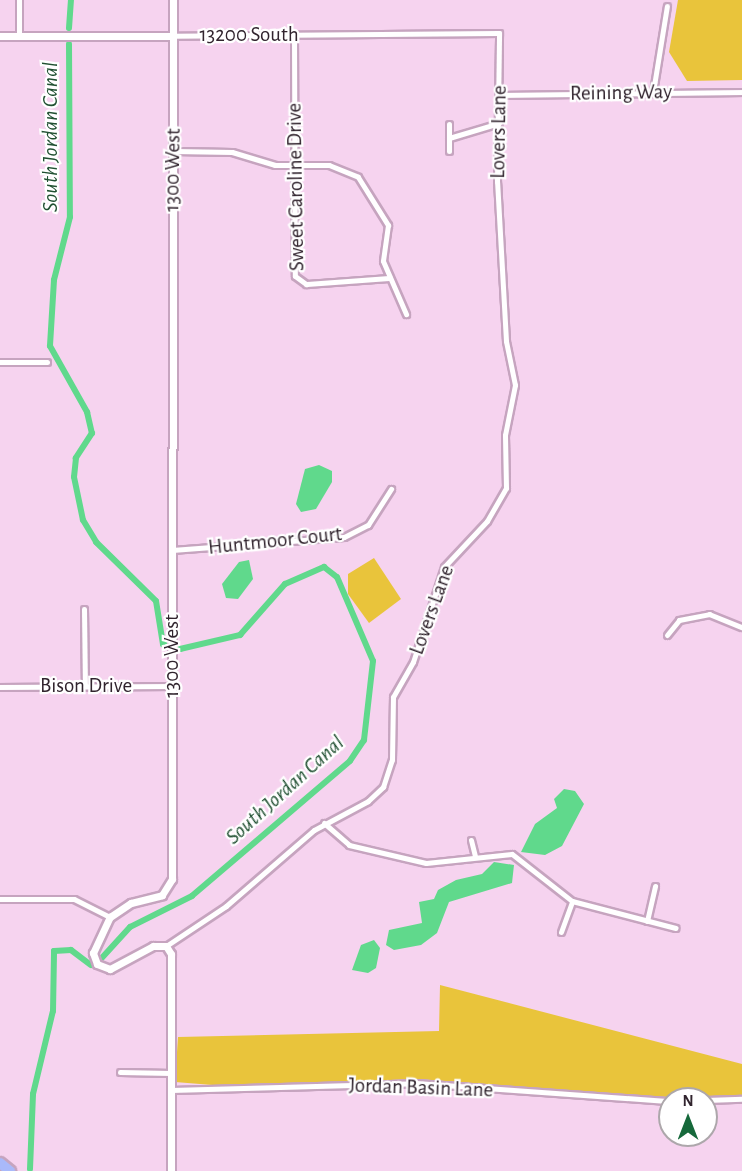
<!DOCTYPE html>
<style>
body{margin:0}
#map{position:relative;width:742px;height:1171px;overflow:hidden;background:#f6d3ef;font-family:"Alegreya Sans",sans-serif}
div>[style]{position:absolute}
.green>*{inset:0;background:#e9c43b}
.water>*{inset:0;background:#60d98c}
.canal>*{height:6px;margin:-3px;padding:0 3px;transform-origin:3px;border-radius:3px;background:#60d98c}
.roads{filter:drop-shadow(2px 0 #c6a4bf) drop-shadow(-2px 0 #c6a4bf) drop-shadow(0 2px #c6a4bf) drop-shadow(0 -2px #c6a4bf)}
.minor>*{height:5px;margin:-2.5px;padding:0 2.5px;transform-origin:2.5px;border-radius:2.5px;background:#fff}
.tertiary>*{height:7px;margin:-3.5px;padding:0 3.5px;transform-origin:3.5px;border-radius:3.5px;background:#fff}
.motorway>*{height:10px;margin:-5px;padding:0 5px;transform-origin:5px;border-radius:5px;background:#a9b9fa}
span{translate:-50% -50%;white-space:nowrap;text-align:center;line-height:1.15;-webkit-text-stroke:4.5px #fff;paint-order:stroke}
.street-label{font-size:21px;color:#31242e}
.water-label{font-size:22px;color:#215032;font-style:italic}
.north{position:absolute;left:658px;top:1087px;width:60px;height:60px;box-sizing:border-box;background:#fff;border:2px solid #ada7ab;border-radius:50%;rotate:0deg;font-size:16px;font-weight:700;line-height:24px;text-align:center;color:#31242e}
.north::after{content:'';display:block;margin:auto;width:21px;height:27px;background:#16693b;clip-path:polygon(50% 0,100% 100%,50% 72%,0 100%)}
</style>
<div id="map">
<div class="green">
<i style="clip-path:polygon(678px 0,742px 0,742px 80px,687px 81px,669px 52px)"></i>
<i style="clip-path:polygon(374px 558px,401px 599px,369px 623px,348px 594px,348px 574px)"></i>
<i style="clip-path:polygon(440px 985px,742px 1064px,742px 1096px,664px 1098px,418px 1079px,225px 1086px,175px 1082px,178px 1037px,439px 1031px)"></i>
</div>
<div class="water">
<i style="clip-path:polygon(319px 465px,332px 471px,332px 482px,316px 509px,301px 512px,296px 504px,305px 469px)"></i>
<i style="clip-path:polygon(249px 560px,253px 579px,238px 599px,226px 598px,222px 584px,239px 562px)"></i>
<i style="clip-path:polygon(564px 789px,575px 791px,584px 804px,562px 846px,545px 855px,521px 852px,535px 824px,557px 808px,554px 799px)"></i>
<i style="clip-path:polygon(494px 862px,514px 865px,512px 883px,449px 902px,437px 933px,421px 945px,394px 950px,386px 945px,389px 930px,422px 923px,419px 902px,434px 899px,438px 890px,456px 880px,482px 874px)"></i>
<i style="clip-path:polygon(374px 940px,380px 948px,376px 968px,368px 973px,352px 970px,361px 945px)"></i>
</div>
<div class="canal">
<i style="left:69px;top:28px;width:28px;rotate:-86deg"></i>
<i style="left:69px;top:44px;width:173px;rotate:89.7deg"></i>
<i style="left:70px;top:217px;width:65px;rotate:104.3deg"></i>
<i style="left:54px;top:280px;width:66px;rotate:93.5deg"></i>
<i style="left:50px;top:346px;width:76px;rotate:60.7deg"></i>
<i style="left:87px;top:412px;width:22px;rotate:77deg"></i>
<i style="left:92px;top:433px;width:30px;rotate:123deg"></i>
<i style="left:76px;top:458px;width:19px;rotate:96deg"></i>
<i style="left:74px;top:477px;width:44px;rotate:78.2deg"></i>
<i style="left:83px;top:520px;width:26px;rotate:59deg"></i>
<i style="left:96px;top:542px;width:84px;rotate:44.5deg"></i>
<i style="left:156px;top:601px;width:44px;rotate:80.8deg"></i>
<i style="left:163px;top:644px;width:18px;rotate:16deg"></i>
<i style="left:180px;top:649px;width:62px;rotate:-13.1deg"></i>
<i style="left:240px;top:635px;width:68px;rotate:-48.6deg"></i>
<i style="left:285px;top:584px;width:43px;rotate:-23.6deg"></i>
<i style="left:324px;top:567px;width:16px;rotate:38deg"></i>
<i style="left:337px;top:577px;width:91px;rotate:66.8deg"></i>
<i style="left:373px;top:661px;width:80px;rotate:96.5deg"></i>
<i style="left:364px;top:740px;width:25px;rotate:124deg"></i>
<i style="left:350px;top:761px;width:208px;rotate:139.5deg"></i>
<i style="left:192px;top:896px;width:69px;rotate:153.4deg"></i>
<i style="left:130px;top:927px;width:45px;rotate:132.3deg"></i>
<i style="left:30px;top:1169px;width:75px;rotate:-87.7deg"></i>
<i style="left:33px;top:1094px;width:85px;rotate:-76.5deg"></i>
<i style="left:53px;top:1011px;width:60px;rotate:-89deg"></i>
<i style="left:54px;top:951px;width:17px;rotate:-3deg"></i>
<i style="left:71px;top:950px;width:25px;rotate:37deg"></i>
</div>
<div class="roads">
<div class="minor">
<i style="left:19px;top:0;width:36px;rotate:90deg"></i>
<i style="left:294px;top:35px;width:241px;rotate:89.8deg"></i>
<i style="left:295px;top:276px;width:14px;rotate:36deg"></i>
<i style="left:306px;top:284px;width:84px;rotate:-4.1deg"></i>
<i style="left:653px;top:92px;width:87px;rotate:-80.8deg"></i>
<i style="left:500px;top:95px;width:242px;rotate:-0.7deg"></i>
<i style="left:449px;top:124px;width:27px;rotate:90deg"></i>
<i style="left:449px;top:138px;width:52px;rotate:-16.7deg"></i>
<i style="left:174px;top:151px;width:58px;rotate:1deg"></i>
<i style="left:232px;top:152px;width:45px;rotate:16.8deg"></i>
<i style="left:275px;top:165px;width:54px"></i>
<i style="left:329px;top:165px;width:31px;rotate:22deg"></i>
<i style="left:358px;top:177px;width:57px;rotate:58deg"></i>
<i style="left:388px;top:225px;width:36px;rotate:98deg"></i>
<i style="left:383px;top:261px;width:58px;rotate:66.5deg"></i>
<i style="left:0;top:362px;width:47px"></i>
<i style="left:172px;top:550px;width:172px;rotate:-4.3deg"></i>
<i style="left:344px;top:537px;width:27px;rotate:-27deg"></i>
<i style="left:368px;top:525px;width:43px;rotate:-57.4deg"></i>
<i style="left:84px;top:609px;width:77px;rotate:89.3deg"></i>
<i style="left:667px;top:635px;width:19px;rotate:-51deg"></i>
<i style="left:679px;top:620px;width:31px;rotate:-11deg"></i>
<i style="left:709px;top:614px;width:35px;rotate:22deg"></i>
<i style="left:0;top:687px;width:172px;rotate:-0.3deg"></i>
<i style="left:324px;top:823px;width:33px;rotate:41deg"></i>
<i style="left:349px;top:845px;width:79px;rotate:13.2deg"></i>
<i style="left:426px;top:863px;width:86px;rotate:-6deg"></i>
<i style="left:512px;top:854px;width:76px;rotate:38.1deg"></i>
<i style="left:572px;top:901px;width:107px;rotate:14.6deg"></i>
<i style="left:471px;top:840px;width:16px;rotate:76deg"></i>
<i style="left:0;top:899px;width:74px"></i>
<i style="left:74px;top:899px;width:40px;rotate:26.6deg"></i>
<i style="left:647px;top:921px;width:36px;rotate:-77deg"></i>
<i style="left:561px;top:932px;width:33px;rotate:-70deg"></i>
<i style="left:166px;top:946px;width:72px;rotate:-33.7deg"></i>
<i style="left:226px;top:906px;width:116px;rotate:-40.8deg"></i>
<i style="left:314px;top:830px;width:61px;rotate:-28.2deg"></i>
<i style="left:368px;top:801px;width:21px;rotate:-43deg"></i>
<i style="left:383px;top:787px;width:28px;rotate:-72deg"></i>
<i style="left:392px;top:760px;width:63px;rotate:-89.1deg"></i>
<i style="left:393px;top:697px;width:40px;rotate:-60.3deg"></i>
<i style="left:413px;top:662px;width:100px;rotate:-71.9deg"></i>
<i style="left:444px;top:567px;width:63px;rotate:-46.9deg"></i>
<i style="left:487px;top:521px;width:38px;rotate:-60deg"></i>
<i style="left:506px;top:488px;width:53px;rotate:-91.1deg"></i>
<i style="left:505px;top:435px;width:51px;rotate:-78.7deg"></i>
<i style="left:515px;top:385px;width:45px;rotate:-101.6deg"></i>
<i style="left:506px;top:341px;width:159px;rotate:-93.2deg"></i>
<i style="left:497px;top:182px;width:149px;rotate:-89.2deg"></i>
<i style="left:499px;top:33px;width:326px;rotate:179.5deg"></i>
<i style="left:120px;top:1072px;width:51px;rotate:1.1deg"></i>
<i style="left:171px;top:1090px;width:245px;rotate:-1.6deg"></i>
<i style="left:416px;top:1083px;width:255px;rotate:4.1deg"></i>
<i style="left:706px;top:1100px;width:36px;rotate:-2deg"></i>
</div>
<div class="tertiary">
<i style="left:0;top:36px;width:173px"></i>
<i style="left:171px;top:1171px;width:217px;rotate:-90deg"></i>
<i style="left:171px;top:954px;width:9px;rotate:-122deg"></i>
<i style="left:166px;top:946px;width:13px;rotate:180deg"></i>
<i style="left:153px;top:946px;width:49px;rotate:151.9deg"></i>
<i style="left:110px;top:969px;width:14px;rotate:-159deg"></i>
<i style="left:97px;top:964px;width:12px;rotate:-110deg"></i>
<i style="left:93px;top:953px;width:40px;rotate:-65deg"></i>
<i style="left:110px;top:917px;width:25px;rotate:-34deg"></i>
<i style="left:131px;top:903px;width:32px;rotate:-14deg"></i>
<i style="left:162px;top:895px;width:19px;rotate:-58deg"></i>
<i style="left:172px;top:879px;width:879px;rotate:-89.93deg"></i>
</div>
<div class="motorway">
<i style="left:0;top:1163px;width:13px;rotate:39deg"></i>
</div>
</div>
<div class="street-label">
<span style="left:249px;top:35px">13200 South</span>
<span style="left:621px;top:93px;rotate:-1deg">Reining Way</span>
<span style="left:499px;top:132px;rotate:-89deg">Lovers Lane</span>
<span style="left:173px;top:170px;rotate:-89deg">1300 West</span>
<span style="left:296px;top:187px;rotate:-91deg">Sweet Caroline Drive</span>
<span style="left:275px;top:541px;rotate:-6deg">Huntmoor Court</span>
<span style="left:432px;top:610px;rotate:-70deg">Lovers Lane</span>
<span style="left:172px;top:656px;rotate:-90deg">1300 West</span>
<span style="left:86px;top:686px">Bison Drive</span>
<span style="left:421px;top:1088px;rotate:2deg">Jordan Basin Lane</span>
</div>
<div class="water-label">
<span style="left:51px;top:137px;rotate:-90deg">South Jordan Canal</span>
<span style="left:285px;top:790px;rotate:-42deg">South Jordan Canal</span>
</div>
<div class="north">N</div>
</div>
